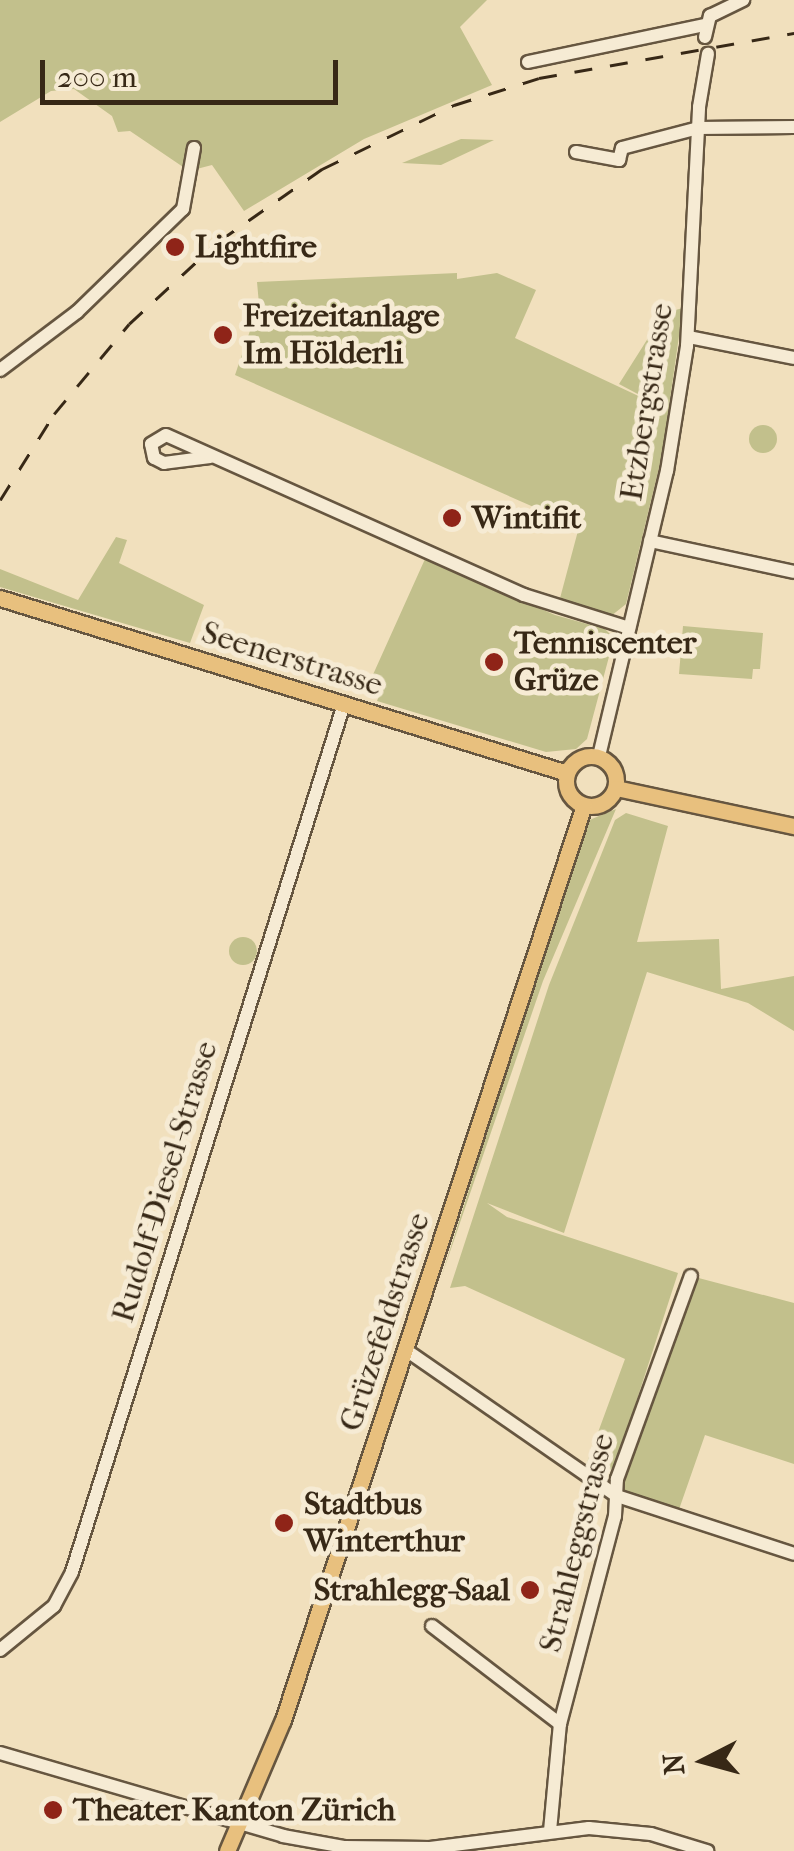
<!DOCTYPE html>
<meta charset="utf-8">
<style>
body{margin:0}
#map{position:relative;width:794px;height:1851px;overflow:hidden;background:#f1e0bd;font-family:"IM FELL French Canon",serif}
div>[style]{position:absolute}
.green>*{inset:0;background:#c2c08c}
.round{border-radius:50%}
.roads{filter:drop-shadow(2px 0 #665640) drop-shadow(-2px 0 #665640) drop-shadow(0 2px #665640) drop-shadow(0 -2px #665640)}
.minor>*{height:12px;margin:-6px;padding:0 6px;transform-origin:6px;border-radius:6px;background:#f6ebd4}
.major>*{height:15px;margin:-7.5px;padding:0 7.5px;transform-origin:7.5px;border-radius:7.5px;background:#e8c07e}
.major>.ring{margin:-7.5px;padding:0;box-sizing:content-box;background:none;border:15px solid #e8c07e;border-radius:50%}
.rail>*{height:2.5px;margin-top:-1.25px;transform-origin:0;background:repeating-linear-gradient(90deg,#372816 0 18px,transparent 0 36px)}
.dots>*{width:28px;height:28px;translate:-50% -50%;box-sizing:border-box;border:5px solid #f6ebd4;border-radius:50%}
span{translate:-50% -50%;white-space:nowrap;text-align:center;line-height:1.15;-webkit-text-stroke:10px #f6ebd4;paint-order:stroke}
.poi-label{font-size:32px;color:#372816;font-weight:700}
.left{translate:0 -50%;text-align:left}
.right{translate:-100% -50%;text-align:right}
.street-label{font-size:32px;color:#372816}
.north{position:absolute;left:654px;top:1711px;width:100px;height:100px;-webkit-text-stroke:8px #f6ebd4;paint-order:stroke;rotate:264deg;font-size:28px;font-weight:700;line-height:40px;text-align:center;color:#372816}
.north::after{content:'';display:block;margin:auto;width:35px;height:45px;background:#372816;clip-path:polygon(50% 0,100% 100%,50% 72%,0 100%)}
.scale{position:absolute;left:40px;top:60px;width:298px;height:45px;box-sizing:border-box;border:5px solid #372816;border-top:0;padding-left:12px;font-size:30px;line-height:35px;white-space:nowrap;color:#372816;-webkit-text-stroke:8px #f6ebd4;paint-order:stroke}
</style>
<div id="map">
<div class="green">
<i style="clip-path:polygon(0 0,487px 0,460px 27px,492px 85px,364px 139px,244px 211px,212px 165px,189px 171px,130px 131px,118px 132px,112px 116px,74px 89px,51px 91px,0 122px)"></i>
<i style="clip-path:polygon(461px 139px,494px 140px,441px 165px,402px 163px)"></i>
<i style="clip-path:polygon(457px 273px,457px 279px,497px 273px,536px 290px,515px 338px,664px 408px,619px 384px,664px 313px,683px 308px,662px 455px,626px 604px,611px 616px,559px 602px,579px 527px,235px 375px,259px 304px,257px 282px)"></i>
<i class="round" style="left:749px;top:425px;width:28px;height:28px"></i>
<i style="clip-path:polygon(116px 537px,127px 540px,119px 563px,204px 605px,190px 643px,0 587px,0 569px,78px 600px)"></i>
<i style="clip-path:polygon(425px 559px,555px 615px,605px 629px,614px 638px,587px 739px,576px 749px,546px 752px,377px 701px,383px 685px,371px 679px)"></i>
<i style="clip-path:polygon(683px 626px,763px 633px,760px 669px,753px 669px,752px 679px,679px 674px)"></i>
<i style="clip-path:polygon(616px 809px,543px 981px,441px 1278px,578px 844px,587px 821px)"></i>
<i style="clip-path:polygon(626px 813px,668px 826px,637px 942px,719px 939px,721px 989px,794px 976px,794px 1031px,748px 1003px,647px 972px,564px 1233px,487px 1203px,507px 1217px,678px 1273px,616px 1464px,604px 1476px,586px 1465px,625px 1359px,465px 1286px,450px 1288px,549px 985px,615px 820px)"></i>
<i class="round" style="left:229px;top:937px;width:28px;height:28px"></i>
<i style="clip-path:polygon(691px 1276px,794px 1303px,794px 1464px,705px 1435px,676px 1518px,617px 1496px)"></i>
</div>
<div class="roads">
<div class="minor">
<i style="left:705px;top:37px;width:22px;rotate:-77deg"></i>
<i style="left:710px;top:16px;width:37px;rotate:-26deg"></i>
<i style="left:528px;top:62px;width:181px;rotate:-11.8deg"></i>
<i style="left:576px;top:152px;width:44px;rotate:10.5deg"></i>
<i style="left:619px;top:160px;width:12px;rotate:-76deg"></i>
<i style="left:622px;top:148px;width:79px;rotate:-14.7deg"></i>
<i style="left:698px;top:128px;width:96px;rotate:-0.6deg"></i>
<i style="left:689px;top:337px;width:107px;rotate:11.3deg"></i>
<i style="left:0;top:370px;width:96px;rotate:-37deg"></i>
<i style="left:77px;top:312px;width:148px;rotate:-44.2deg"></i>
<i style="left:183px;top:209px;width:62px;rotate:-79.8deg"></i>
<i style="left:210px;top:457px;width:46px;rotate:172.6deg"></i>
<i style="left:164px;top:463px;width:11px;rotate:-153deg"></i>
<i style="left:154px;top:458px;width:14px;rotate:-102deg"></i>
<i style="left:151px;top:444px;width:17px;rotate:-31deg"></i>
<i style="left:166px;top:435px;width:392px;rotate:24.1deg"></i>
<i style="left:524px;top:595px;width:110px;rotate:17.4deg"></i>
<i style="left:650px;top:541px;width:147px;rotate:12.1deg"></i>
<i style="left:599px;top:756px;width:293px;rotate:-76.6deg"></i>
<i style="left:667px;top:471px;width:127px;rotate:-80.9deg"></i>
<i style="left:687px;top:346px;width:239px;rotate:-87.1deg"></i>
<i style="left:699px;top:107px;width:54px;rotate:-80.4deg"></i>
<i style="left:406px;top:1350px;width:257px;rotate:34.7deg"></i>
<i style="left:617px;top:1496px;width:186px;rotate:18.1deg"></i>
<i style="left:432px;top:1626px;width:161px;rotate:37.4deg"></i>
<i style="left:0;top:1650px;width:70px;rotate:-39.2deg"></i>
<i style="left:54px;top:1606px;width:38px;rotate:-62deg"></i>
<i style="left:72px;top:1572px;width:910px;rotate:-72.6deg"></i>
<i style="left:0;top:1753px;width:295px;rotate:16.3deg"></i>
<i style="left:283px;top:1836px;width:63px;rotate:10.1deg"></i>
<i style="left:345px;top:1847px;width:85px;rotate:0.7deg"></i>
<i style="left:430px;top:1848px;width:160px;rotate:-7.2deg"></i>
<i style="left:589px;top:1828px;width:62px;rotate:5.5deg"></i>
<i style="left:651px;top:1834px;width:59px;rotate:16.9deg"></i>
<i style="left:550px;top:1831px;width:107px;rotate:-84.7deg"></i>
<i style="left:560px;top:1724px;width:215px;rotate:-75.2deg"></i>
<i style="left:615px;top:1516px;width:37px;rotate:-87deg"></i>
<i style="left:617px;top:1479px;width:216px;rotate:-70deg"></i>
</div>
<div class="major">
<i style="left:0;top:598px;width:593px;rotate:17.15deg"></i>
<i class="ring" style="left:566px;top:756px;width:35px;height:35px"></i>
<i style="left:616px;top:788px;width:182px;rotate:12.1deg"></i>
<i style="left:227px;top:1851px;width:142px;rotate:-66.9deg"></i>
<i style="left:283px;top:1720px;width:963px;rotate:-71.79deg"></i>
</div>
</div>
<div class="rail">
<i style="left:0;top:500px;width:102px;rotate:-57.9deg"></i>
<i style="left:54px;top:414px;width:117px;rotate:-50.2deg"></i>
<i style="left:129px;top:324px;width:122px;rotate:-42.7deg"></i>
<i style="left:219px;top:241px;width:126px;rotate:-35deg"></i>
<i style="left:322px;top:169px;width:147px;rotate:-25.9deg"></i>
<i style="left:454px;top:105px;width:89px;rotate:-17.6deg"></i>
<i style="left:539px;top:78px;width:259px;rotate:-10deg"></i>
</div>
<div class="dots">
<i style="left:175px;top:247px;background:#8f2418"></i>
<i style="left:223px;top:335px;background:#8f2418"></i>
<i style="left:452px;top:518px;background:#8f2418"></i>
<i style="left:494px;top:662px;background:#8f2418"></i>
<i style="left:284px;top:1523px;background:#8f2418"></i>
<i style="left:530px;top:1590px;background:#8f2418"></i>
<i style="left:53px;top:1810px;background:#8f2418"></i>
</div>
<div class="poi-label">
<span class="left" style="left:195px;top:247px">Lightfire</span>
<span class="left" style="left:243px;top:335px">Freizeitanlage<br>Im Hölderli</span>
<span class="left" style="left:472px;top:518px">Wintifit</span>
<span class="left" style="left:514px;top:662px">Tenniscenter<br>Grüze</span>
<span class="left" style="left:304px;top:1523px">Stadtbus<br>Winterthur</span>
<span class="right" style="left:510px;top:1590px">Strahlegg-Saal</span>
<span class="left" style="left:73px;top:1810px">Theater Kanton Zürich</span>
</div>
<div class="street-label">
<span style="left:647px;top:402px;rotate:-81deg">Etzbergstrasse</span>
<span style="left:292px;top:659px;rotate:17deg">Seenerstrasse</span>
<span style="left:165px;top:1182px;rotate:-73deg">Rudolf-Diesel-Strasse</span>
<span style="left:385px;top:1322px;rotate:-72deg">Grüzefeldstrasse</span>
<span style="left:577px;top:1543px;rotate:-76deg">Strahleggstrasse</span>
</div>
<div class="north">N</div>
<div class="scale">200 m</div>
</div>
